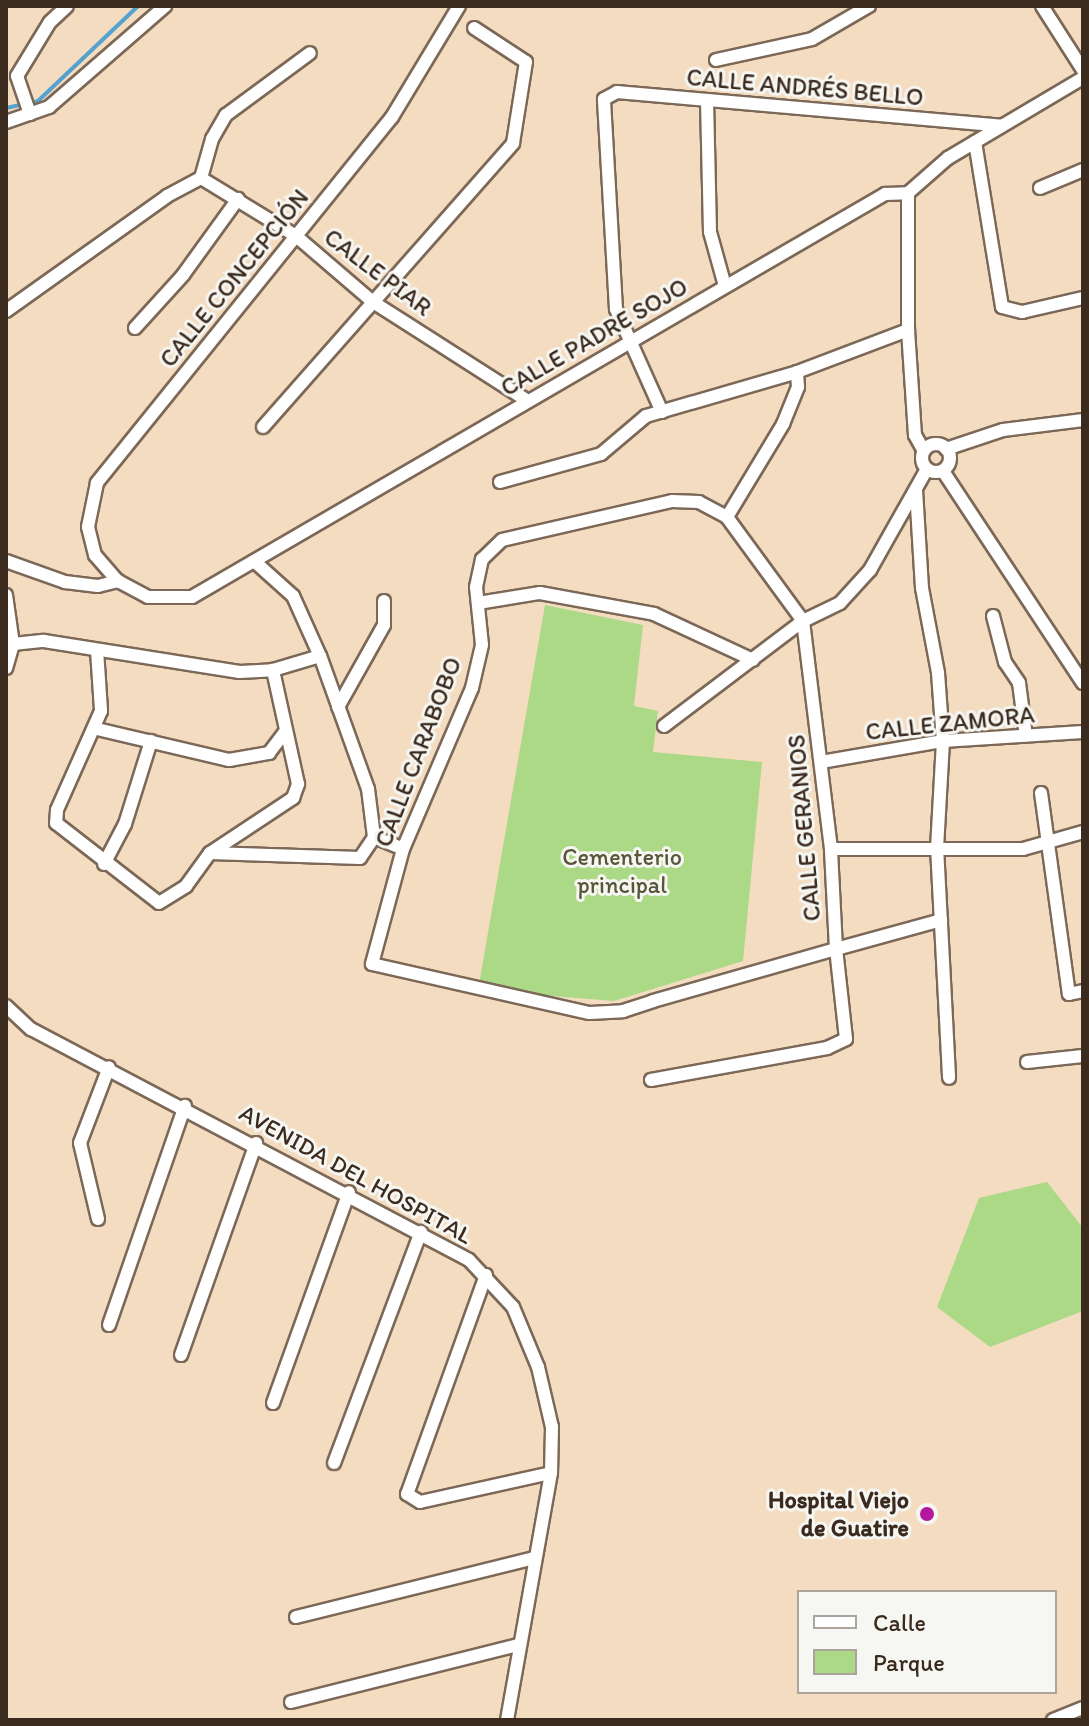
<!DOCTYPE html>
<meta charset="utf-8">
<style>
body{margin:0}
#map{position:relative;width:1089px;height:1726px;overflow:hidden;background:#f4dcc1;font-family:Itim,sans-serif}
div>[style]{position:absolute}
.green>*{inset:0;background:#abd986}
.stream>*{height:4px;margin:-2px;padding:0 2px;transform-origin:2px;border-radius:2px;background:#55a2ce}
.roads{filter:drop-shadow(2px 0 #7c6857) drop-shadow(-2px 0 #7c6857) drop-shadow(0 2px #7c6857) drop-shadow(0 -2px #7c6857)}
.minor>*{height:12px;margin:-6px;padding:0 6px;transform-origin:6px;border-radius:6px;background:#fff}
.minor>.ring{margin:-6px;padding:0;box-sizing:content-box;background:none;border:12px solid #fff;border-radius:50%}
.dots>*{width:22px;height:22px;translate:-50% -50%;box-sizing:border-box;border:4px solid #f6f6f2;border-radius:50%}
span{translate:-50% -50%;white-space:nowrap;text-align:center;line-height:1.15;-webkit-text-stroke:6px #f6f6f2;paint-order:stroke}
.street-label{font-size:24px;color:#3b2a1e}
.park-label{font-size:24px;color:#575638}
.poi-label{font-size:24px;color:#3b2a1e;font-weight:700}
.right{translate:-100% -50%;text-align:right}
.frame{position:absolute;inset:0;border:8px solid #3b2a1e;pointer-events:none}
.legend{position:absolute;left:797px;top:1590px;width:260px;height:104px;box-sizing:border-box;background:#f6f6f2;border:2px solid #aba49d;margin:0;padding:10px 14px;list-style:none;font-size:24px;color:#3b2a1e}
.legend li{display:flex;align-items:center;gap:16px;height:40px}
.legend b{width:40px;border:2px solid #aba49d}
</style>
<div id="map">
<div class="green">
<i style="clip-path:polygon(545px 605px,643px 625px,634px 706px,658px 711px,653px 752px,762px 762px,743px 961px,614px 1001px,478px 990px)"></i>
<i style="clip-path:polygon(1047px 1182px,1083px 1228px,1083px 1311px,990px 1347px,937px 1307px,979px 1198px)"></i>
</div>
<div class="stream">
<i style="left:6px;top:108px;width:33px;rotate:-12deg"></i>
<i style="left:38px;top:101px;width:138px;rotate:-43.5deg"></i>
</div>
<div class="roads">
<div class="minor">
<i style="left:459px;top:6px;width:130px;rotate:121.1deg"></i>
<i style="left:392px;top:117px;width:470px;rotate:128.9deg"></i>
<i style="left:97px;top:483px;width:45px;rotate:101.6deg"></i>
<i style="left:88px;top:527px;width:29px;rotate:76deg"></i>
<i style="left:95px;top:555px;width:35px;rotate:49deg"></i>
<i style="left:118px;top:581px;width:34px;rotate:28deg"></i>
<i style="left:148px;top:597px;width:44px"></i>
<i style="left:192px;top:597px;width:802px;rotate:-30.18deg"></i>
<i style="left:885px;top:194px;width:23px;rotate:-2deg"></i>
<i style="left:908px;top:193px;width:53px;rotate:-41.2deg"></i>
<i style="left:948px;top:158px;width:157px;rotate:-30.7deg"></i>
<i style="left:1042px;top:6px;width:76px;rotate:57.4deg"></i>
<i style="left:716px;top:60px;width:98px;rotate:-12.3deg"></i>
<i style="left:812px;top:39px;width:66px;rotate:-30.1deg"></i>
<i style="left:707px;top:100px;width:132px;rotate:88.7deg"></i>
<i style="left:710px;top:232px;width:56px;rotate:74.5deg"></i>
<i style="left:30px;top:114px;width:40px;rotate:-108.9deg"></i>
<i style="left:17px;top:76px;width:63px;rotate:-58.6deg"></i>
<i style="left:50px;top:22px;width:23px;rotate:-43deg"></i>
<i style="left:6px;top:122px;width:46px;rotate:-19.2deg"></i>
<i style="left:49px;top:107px;width:154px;rotate:-41deg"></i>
<i style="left:975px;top:142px;width:167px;rotate:80.7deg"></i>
<i style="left:1002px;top:307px;width:21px;rotate:14deg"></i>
<i style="left:1022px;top:312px;width:63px;rotate:-12.9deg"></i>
<i style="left:201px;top:178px;width:111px;rotate:31.4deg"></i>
<i style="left:296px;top:236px;width:101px;rotate:40.6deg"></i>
<i style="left:373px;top:302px;width:184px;rotate:32.6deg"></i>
<i style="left:201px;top:178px;width:41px;rotate:-74.2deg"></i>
<i style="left:212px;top:139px;width:28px;rotate:-60deg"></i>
<i style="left:226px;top:115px;width:104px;rotate:-36.4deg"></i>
<i style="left:1040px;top:188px;width:47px;rotate:-22.7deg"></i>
<i style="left:908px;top:193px;width:137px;rotate:90deg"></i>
<i style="left:908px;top:330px;width:105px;rotate:86.2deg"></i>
<i style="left:915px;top:435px;width:18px;rotate:61deg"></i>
<i style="left:6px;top:311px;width:198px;rotate:-35.5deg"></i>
<i style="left:167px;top:196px;width:38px;rotate:-28deg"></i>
<i style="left:135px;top:328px;width:72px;rotate:-47.8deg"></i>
<i style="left:183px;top:275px;width:94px;rotate:-54.1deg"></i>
<i style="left:662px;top:412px;width:113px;rotate:-114.1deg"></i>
<i style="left:616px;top:309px;width:210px;rotate:-93.3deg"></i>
<i style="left:604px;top:99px;width:15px;rotate:-28deg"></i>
<i style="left:617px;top:92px;width:386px;rotate:5deg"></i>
<i style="left:263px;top:427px;width:378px;rotate:-48.6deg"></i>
<i style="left:513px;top:143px;width:82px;rotate:-80.9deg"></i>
<i style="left:526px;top:62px;width:62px;rotate:-146.8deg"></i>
<i class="ring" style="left:922px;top:444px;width:16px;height:16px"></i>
<i style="left:946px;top:449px;width:60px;rotate:-18.4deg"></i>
<i style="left:1003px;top:430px;width:81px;rotate:-7.1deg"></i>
<i style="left:943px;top:471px;width:254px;rotate:56.6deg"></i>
<i style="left:500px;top:482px;width:105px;rotate:-15.5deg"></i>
<i style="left:601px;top:454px;width:59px;rotate:-40.2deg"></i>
<i style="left:646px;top:416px;width:157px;rotate:-16.2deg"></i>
<i style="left:797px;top:372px;width:119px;rotate:-20.7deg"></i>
<i style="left:916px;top:490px;width:98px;rotate:86.5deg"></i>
<i style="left:922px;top:588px;width:86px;rotate:79.3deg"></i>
<i style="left:938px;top:673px;width:68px;rotate:85.8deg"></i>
<i style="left:943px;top:741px;width:106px;rotate:93.2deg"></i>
<i style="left:937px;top:847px;width:231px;rotate:87deg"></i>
<i style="left:727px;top:517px;width:109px;rotate:-58.9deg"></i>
<i style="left:783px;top:424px;width:40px;rotate:-68deg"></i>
<i style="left:798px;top:387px;width:15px;rotate:-94deg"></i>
<i style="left:6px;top:561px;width:63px;rotate:19.6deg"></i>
<i style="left:65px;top:582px;width:33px;rotate:7deg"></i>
<i style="left:98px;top:586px;width:21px;rotate:-14deg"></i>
<i style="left:6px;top:595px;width:49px;rotate:81.9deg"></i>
<i style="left:13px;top:644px;width:25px;rotate:106deg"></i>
<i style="left:478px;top:603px;width:63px;rotate:-9.2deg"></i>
<i style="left:540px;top:593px;width:116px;rotate:10.4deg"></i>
<i style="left:654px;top:614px;width:109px;rotate:24.9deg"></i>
<i style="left:993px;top:616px;width:48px;rotate:75.4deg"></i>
<i style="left:1005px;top:662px;width:25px;rotate:56deg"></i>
<i style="left:1019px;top:683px;width:53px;rotate:82.5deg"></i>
<i style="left:13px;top:644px;width:31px;rotate:-6deg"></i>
<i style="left:44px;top:641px;width:198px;rotate:9deg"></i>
<i style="left:240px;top:672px;width:33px;rotate:-3deg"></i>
<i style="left:273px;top:670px;width:49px;rotate:-16.6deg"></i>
<i style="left:97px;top:650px;width:61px;rotate:86.2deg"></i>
<i style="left:101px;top:711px;width:108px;rotate:114deg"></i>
<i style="left:57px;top:810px;width:13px;rotate:94deg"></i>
<i style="left:56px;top:823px;width:130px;rotate:37.8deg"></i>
<i style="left:159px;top:903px;width:32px;rotate:-32deg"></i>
<i style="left:186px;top:886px;width:41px;rotate:-54deg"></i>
<i style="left:210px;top:853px;width:100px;rotate:-33.5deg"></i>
<i style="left:293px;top:798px;width:15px;rotate:-70deg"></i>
<i style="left:298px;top:784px;width:117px;rotate:-102.4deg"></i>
<i style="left:338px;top:707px;width:94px;rotate:-60.7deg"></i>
<i style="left:384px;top:625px;width:24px;rotate:-90deg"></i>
<i style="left:664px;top:726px;width:174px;rotate:-37.1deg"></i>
<i style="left:803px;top:621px;width:41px;rotate:-25.9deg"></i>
<i style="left:840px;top:603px;width:45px;rotate:-47.7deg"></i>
<i style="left:870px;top:570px;width:116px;rotate:-60.6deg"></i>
<i style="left:97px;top:729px;width:136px;rotate:13.2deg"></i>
<i style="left:229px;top:760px;width:41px;rotate:-9.9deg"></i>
<i style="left:269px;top:753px;width:25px;rotate:-53deg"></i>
<i style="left:821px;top:762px;width:124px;rotate:-9.8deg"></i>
<i style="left:943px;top:741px;width:140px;rotate:-3.7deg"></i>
<i style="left:1041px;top:793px;width:203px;rotate:82.1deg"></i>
<i style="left:1069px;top:994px;width:14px;rotate:-12deg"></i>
<i style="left:374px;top:837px;width:31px;rotate:22deg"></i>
<i style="left:831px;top:849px;width:192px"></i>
<i style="left:1023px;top:849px;width:62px;rotate:-15.8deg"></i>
<i style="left:210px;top:853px;width:150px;rotate:1.9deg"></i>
<i style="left:360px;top:858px;width:25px;rotate:-56deg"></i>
<i style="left:374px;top:837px;width:48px;rotate:-97.1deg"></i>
<i style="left:368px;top:789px;width:141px;rotate:-109.8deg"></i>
<i style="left:320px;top:656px;width:66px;rotate:-114.2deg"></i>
<i style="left:293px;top:596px;width:52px;rotate:-138.1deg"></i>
<i style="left:104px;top:864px;width:45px;rotate:-62.3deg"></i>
<i style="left:125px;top:824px;width:87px;rotate:-72.6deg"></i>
<i style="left:6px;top:1006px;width:34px;rotate:43deg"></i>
<i style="left:31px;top:1029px;width:495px;rotate:27.8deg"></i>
<i style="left:469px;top:1260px;width:64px;rotate:46.9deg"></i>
<i style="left:513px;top:1307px;width:65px;rotate:67.4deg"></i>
<i style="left:538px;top:1367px;width:62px;rotate:76.9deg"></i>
<i style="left:552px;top:1427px;width:46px;rotate:91.2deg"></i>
<i style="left:551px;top:1473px;width:251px;rotate:100.1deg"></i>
<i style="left:1027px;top:1062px;width:56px;rotate:-6.1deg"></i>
<i style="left:651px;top:1080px;width:179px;rotate:-10.3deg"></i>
<i style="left:827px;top:1048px;width:21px;rotate:-25deg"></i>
<i style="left:846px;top:1039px;width:91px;rotate:-96.3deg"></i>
<i style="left:836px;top:949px;width:100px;rotate:-92.9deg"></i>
<i style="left:831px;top:849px;width:230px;rotate:-97deg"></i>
<i style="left:803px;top:621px;width:129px;rotate:-126.2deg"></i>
<i style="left:727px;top:517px;width:32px;rotate:-152deg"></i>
<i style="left:699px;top:502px;width:27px;rotate:-178deg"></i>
<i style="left:672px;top:501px;width:174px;rotate:167.1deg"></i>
<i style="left:502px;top:540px;width:28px;rotate:136deg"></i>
<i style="left:482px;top:559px;width:29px;rotate:102deg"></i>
<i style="left:476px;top:587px;width:58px;rotate:84.1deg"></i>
<i style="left:482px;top:645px;width:44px;rotate:103.1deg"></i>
<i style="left:472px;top:688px;width:175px;rotate:113.2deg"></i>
<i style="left:403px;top:849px;width:119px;rotate:105.1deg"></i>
<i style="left:372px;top:964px;width:223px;rotate:12.7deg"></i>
<i style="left:590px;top:1013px;width:33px;rotate:-3deg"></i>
<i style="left:623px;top:1011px;width:32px;rotate:-18deg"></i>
<i style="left:653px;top:1001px;width:190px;rotate:-15.9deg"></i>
<i style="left:836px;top:949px;width:109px;rotate:-15.4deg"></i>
<i style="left:98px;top:1219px;width:78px;rotate:-103.3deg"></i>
<i style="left:80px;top:1143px;width:81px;rotate:-69.1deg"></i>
<i style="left:486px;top:1275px;width:233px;rotate:109.8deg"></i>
<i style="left:407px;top:1494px;width:15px;rotate:32deg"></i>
<i style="left:420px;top:1502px;width:134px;rotate:-12.5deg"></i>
<i style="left:109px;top:1325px;width:232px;rotate:-70.9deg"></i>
<i style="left:181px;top:1355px;width:225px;rotate:-70.5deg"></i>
<i style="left:273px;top:1403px;width:224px;rotate:-70.2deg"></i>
<i style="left:334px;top:1463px;width:247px;rotate:-69.4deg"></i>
<i style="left:296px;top:1617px;width:246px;rotate:-13.9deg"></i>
<i style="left:291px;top:1702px;width:234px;rotate:-14.1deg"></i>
<i style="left:1053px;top:1720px;width:32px;rotate:-22deg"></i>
</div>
</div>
<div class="dots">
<i style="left:927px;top:1514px;background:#b5179e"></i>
</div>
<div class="street-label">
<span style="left:805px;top:87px;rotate:5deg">CALLE ANDRÉS BELLO</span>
<span style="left:378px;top:272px;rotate:37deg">CALLE PIAR</span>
<span style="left:234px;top:278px;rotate:-51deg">CALLE CONCEPCIÓN</span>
<span style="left:594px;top:337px;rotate:-30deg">CALLE PADRE SOJO</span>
<span style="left:950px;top:723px;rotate:-6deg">CALLE ZAMORA</span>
<span style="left:418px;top:752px;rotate:-69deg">CALLE CARABOBO</span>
<span style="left:804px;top:828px;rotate:-95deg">CALLE GERANIOS</span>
<span style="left:356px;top:1174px;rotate:29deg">AVENIDA DEL HOSPITAL</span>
</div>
<div class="park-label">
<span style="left:622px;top:871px">Cementerio<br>principal</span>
</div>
<div class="poi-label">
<span class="right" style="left:909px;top:1514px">Hospital Viejo<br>de Guatire</span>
</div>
<div class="frame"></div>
<ul class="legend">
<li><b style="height:10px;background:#fff"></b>Calle</li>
<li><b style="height:22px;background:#abd986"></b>Parque</li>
</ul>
</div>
